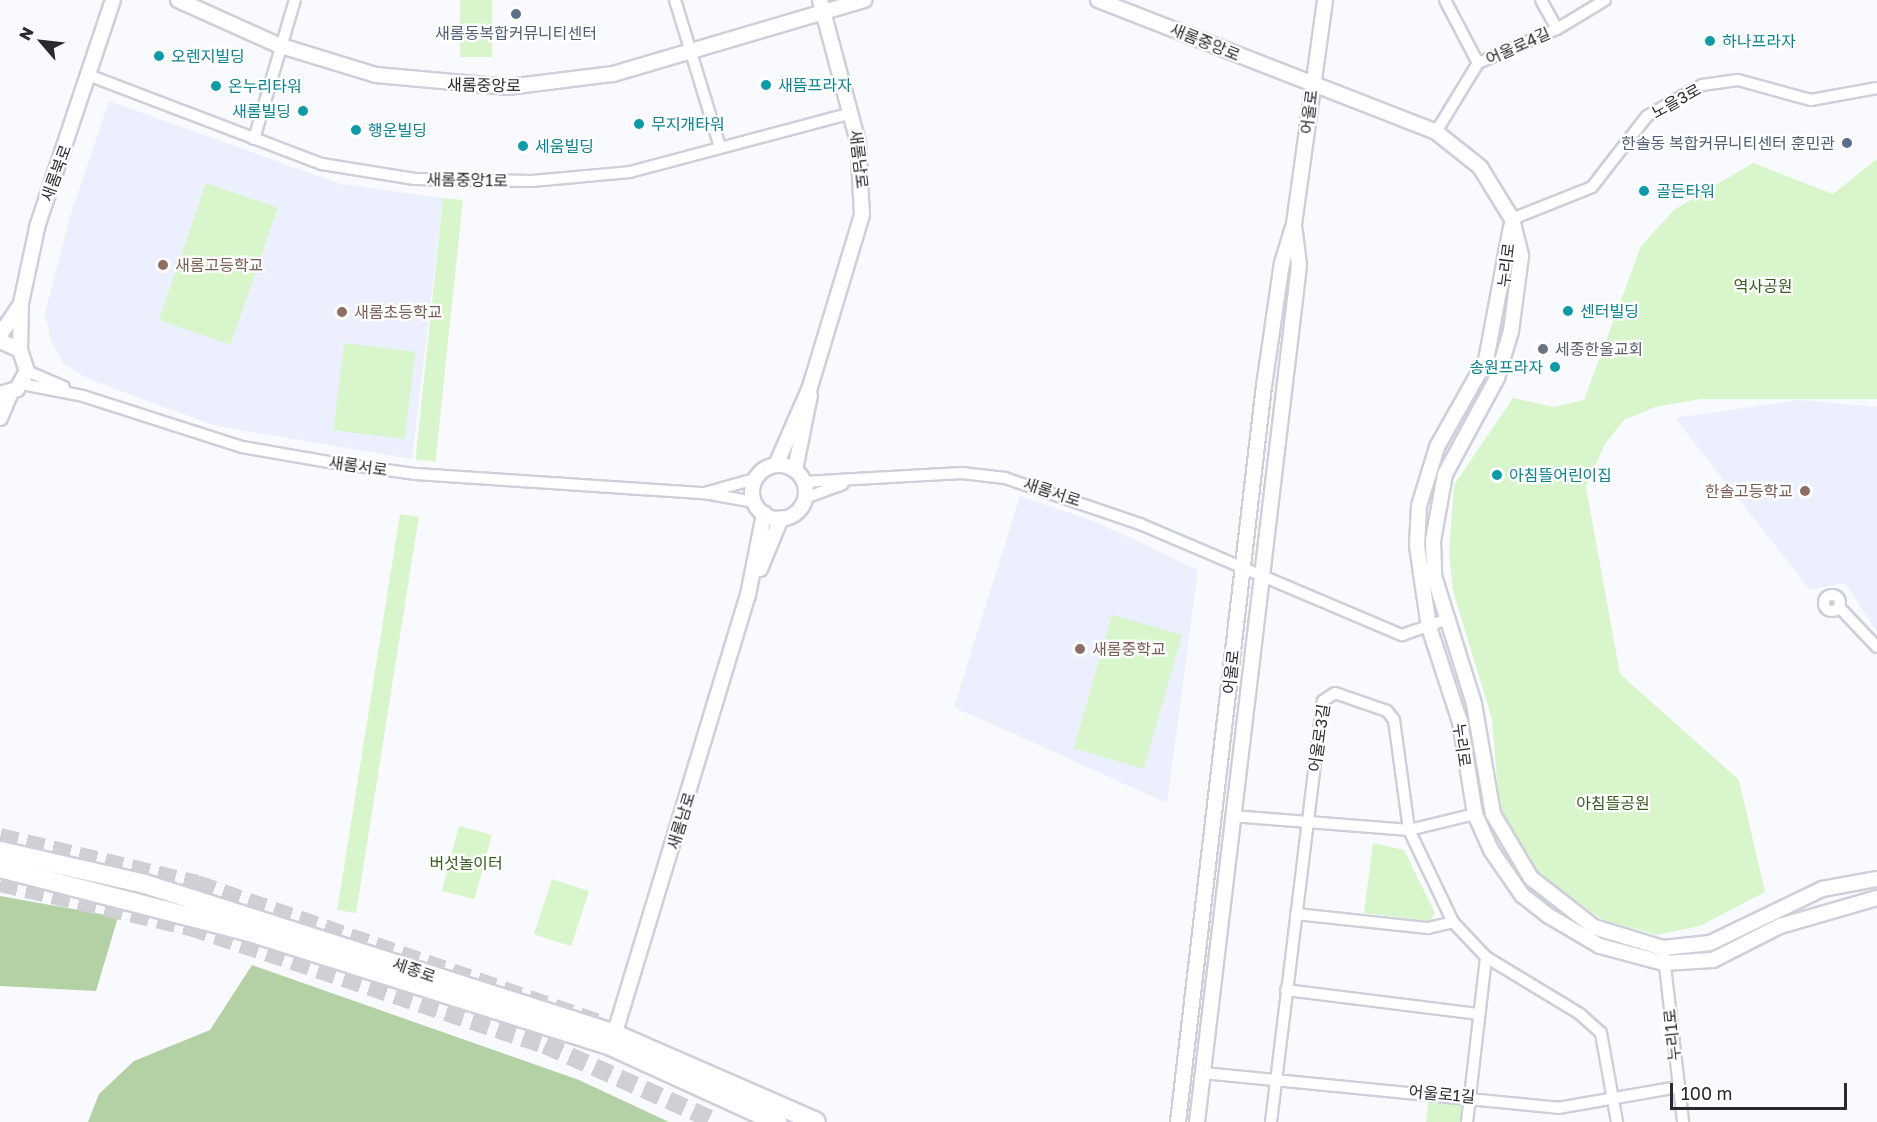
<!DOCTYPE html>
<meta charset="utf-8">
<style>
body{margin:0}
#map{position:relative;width:1877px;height:1122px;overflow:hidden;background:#f9fafe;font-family:"Golos Text","Noto Sans KR",sans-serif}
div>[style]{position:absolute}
.built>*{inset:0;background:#ecf0fe}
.green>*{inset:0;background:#d9f5cb;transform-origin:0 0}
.forest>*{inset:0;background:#b3d1a5}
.trunk-tunnel>*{height:18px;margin-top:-9px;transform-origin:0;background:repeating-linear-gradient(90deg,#cfd0d4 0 18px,transparent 0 27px)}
.roads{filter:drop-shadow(2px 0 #cdd0d9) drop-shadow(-2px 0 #cdd0d9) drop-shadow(0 2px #cdd0d9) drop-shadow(0 -2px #cdd0d9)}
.minor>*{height:10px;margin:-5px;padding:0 5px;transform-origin:5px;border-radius:5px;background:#fff}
.minor>.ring{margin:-5px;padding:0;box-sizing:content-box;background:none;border:10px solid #fff;border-radius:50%}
.tertiary>*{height:14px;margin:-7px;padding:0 7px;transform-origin:7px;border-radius:7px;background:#fff}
.tertiary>.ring{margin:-7px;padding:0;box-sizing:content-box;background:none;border:14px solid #fff;border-radius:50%}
.primary>*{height:18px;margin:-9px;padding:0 9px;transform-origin:9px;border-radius:9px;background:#fff}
.dots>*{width:16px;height:16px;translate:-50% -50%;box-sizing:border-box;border:3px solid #fff;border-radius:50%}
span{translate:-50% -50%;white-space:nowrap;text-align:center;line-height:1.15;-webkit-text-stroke:4.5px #fff;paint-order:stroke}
.service-label{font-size:16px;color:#4e5e75}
.right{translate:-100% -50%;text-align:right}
.culture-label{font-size:16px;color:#0d838f}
.left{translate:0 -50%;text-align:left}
.street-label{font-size:16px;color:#292a2e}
.education-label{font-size:16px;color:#785e54}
.park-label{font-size:16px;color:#375c20}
.worship-label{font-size:16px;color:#5b616d}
.north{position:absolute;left:12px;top:12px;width:60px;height:60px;-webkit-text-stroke:4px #fff;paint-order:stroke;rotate:298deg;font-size:16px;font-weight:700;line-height:24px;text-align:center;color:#292a2e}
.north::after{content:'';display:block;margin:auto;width:21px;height:27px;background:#292a2e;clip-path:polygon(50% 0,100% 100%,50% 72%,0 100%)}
.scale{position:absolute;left:1670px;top:1083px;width:177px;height:27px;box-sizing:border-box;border:3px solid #292a2e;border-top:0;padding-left:8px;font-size:18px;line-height:21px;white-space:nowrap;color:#292a2e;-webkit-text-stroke:4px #fff;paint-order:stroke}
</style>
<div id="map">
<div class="built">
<i style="clip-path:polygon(109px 101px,341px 184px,443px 198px,412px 459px,216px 426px,91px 380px,64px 364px,51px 341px,45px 313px,70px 217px)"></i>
<i style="clip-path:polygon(1798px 400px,1877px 407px,1877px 632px,1845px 583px,1810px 590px,1675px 418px)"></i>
<i style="clip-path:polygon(1020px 496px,1099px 523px,1198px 570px,1167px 803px,954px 707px)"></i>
</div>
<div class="green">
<i style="left:460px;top:0;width:32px;height:57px"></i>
<i style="clip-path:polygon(1877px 159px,1877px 399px,1701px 399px,1655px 407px,1624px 420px,1605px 444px,1586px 487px,1620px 674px,1739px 780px,1765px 892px,1700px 926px,1657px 935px,1603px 920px,1540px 875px,1500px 816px,1492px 719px,1453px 591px,1449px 553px,1454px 485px,1513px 398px,1554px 407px,1584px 400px,1641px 246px,1674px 210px,1753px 163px,1833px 194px)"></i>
<i style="left:206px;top:183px;width:76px;height:145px;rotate:19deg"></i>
<i style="left:443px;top:198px;width:20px;height:263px;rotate:6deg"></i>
<i style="left:344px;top:343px;width:72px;height:88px;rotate:7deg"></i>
<i style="left:400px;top:514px;width:19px;height:401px;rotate:9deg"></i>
<i style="left:1112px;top:615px;width:73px;height:139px;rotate:16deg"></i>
<i style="left:459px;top:826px;width:34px;height:67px;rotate:15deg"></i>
<i style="clip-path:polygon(1373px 843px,1404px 850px,1435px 913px,1430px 921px,1364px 913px)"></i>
<i style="left:552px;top:879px;width:39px;height:58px;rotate:18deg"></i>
<i style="clip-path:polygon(1429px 1098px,1460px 1101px,1466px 1106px,1464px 1122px,1426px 1122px)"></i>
</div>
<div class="forest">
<i style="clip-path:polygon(0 896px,118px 917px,96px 991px,0 986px)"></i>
<i style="clip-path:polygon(252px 965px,579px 1080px,669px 1122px,88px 1122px,99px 1094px,134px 1061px,210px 1030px)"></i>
</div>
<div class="trunk-tunnel">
<i style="left:0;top:837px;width:203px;rotate:13.4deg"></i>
<i style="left:197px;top:884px;width:425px;rotate:19.1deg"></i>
<i style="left:0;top:883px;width:195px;rotate:13deg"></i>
<i style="left:190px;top:927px;width:374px;rotate:18.4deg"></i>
<i style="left:545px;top:1045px;width:188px;rotate:24.1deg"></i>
</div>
<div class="roads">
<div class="minor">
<i style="left:675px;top:0;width:154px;rotate:73deg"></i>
<i style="left:1445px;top:0;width:71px;rotate:62.4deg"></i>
<i style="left:1541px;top:0;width:33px;rotate:61deg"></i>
<i style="left:91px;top:76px;width:247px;rotate:20.9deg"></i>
<i style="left:322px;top:164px;width:94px;rotate:9.2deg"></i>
<i style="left:415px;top:179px;width:117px;rotate:1deg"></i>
<i style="left:532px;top:181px;width:98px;rotate:-5.2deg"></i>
<i style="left:630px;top:172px;width:230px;rotate:-14.9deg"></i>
<i style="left:1436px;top:132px;width:81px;rotate:-58.7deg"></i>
<i style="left:1478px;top:63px;width:86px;rotate:-23.3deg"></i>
<i style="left:1557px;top:29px;width:56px;rotate:-31.1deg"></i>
<i style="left:254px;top:139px;width:145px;rotate:-73.6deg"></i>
<i style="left:1512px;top:219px;width:86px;rotate:-21.8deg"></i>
<i style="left:1592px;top:187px;width:90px;rotate:-52.2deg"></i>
<i style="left:1647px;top:116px;width:63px;rotate:-29.4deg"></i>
<i style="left:1702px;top:85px;width:36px;rotate:-8deg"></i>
<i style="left:1738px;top:80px;width:76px;rotate:15.3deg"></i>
<i style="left:1811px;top:100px;width:67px;rotate:-10.3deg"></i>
<i style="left:27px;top:371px;width:40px;rotate:23.4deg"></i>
<i style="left:22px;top:384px;width:62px;rotate:11.1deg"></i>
<i style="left:83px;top:396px;width:167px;rotate:17.8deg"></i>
<i style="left:242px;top:447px;width:88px;rotate:9.8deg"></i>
<i style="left:329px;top:462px;width:88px;rotate:7.9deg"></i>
<i style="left:416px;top:474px;width:289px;rotate:3.8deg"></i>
<i style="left:704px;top:493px;width:51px;rotate:10.2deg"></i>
<i style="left:804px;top:482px;width:158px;rotate:-3.3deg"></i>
<i style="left:962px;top:473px;width:43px;rotate:6.6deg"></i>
<i style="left:1005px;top:478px;width:143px;rotate:18.8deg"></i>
<i style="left:1140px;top:524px;width:285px;rotate:23deg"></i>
<i style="left:1402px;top:635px;width:46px;rotate:-19.2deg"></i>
<i style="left:708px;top:492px;width:49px;rotate:-15.5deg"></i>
<i style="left:805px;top:498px;width:40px;rotate:-20.2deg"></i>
<i class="ring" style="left:1824px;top:595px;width:6px;height:6px"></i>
<i style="left:1839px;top:607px;width:55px;rotate:46.5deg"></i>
<i style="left:1232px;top:816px;width:178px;rotate:4.5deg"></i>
<i style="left:1409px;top:830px;width:68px;rotate:-13.6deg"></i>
<i style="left:1296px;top:914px;width:133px;rotate:6.1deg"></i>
<i style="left:1428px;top:928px;width:26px;rotate:-13deg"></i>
<i style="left:1664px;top:957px;width:166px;rotate:83.4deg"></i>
<i style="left:1286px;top:990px;width:194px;rotate:7.1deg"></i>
<i style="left:1203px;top:1073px;width:357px;rotate:5.6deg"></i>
<i style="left:1558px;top:1108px;width:122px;rotate:-9.9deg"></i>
<i style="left:1271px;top:1122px;width:424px;rotate:-83deg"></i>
<i style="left:1323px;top:701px;width:14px;rotate:-34deg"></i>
<i style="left:1335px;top:693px;width:55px;rotate:19.1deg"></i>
<i style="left:1387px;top:711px;width:11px;rotate:52deg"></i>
<i style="left:1394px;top:720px;width:111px;rotate:82.2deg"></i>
<i style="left:1409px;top:830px;width:102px;rotate:64.4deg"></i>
<i style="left:1453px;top:922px;width:48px;rotate:46.7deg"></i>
<i style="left:1486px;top:957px;width:110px;rotate:31.2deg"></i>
<i style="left:1580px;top:1014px;width:28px;rotate:42deg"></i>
<i style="left:1601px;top:1033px;width:90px;rotate:79.8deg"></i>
<i style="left:1467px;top:1122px;width:166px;rotate:-83.4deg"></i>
</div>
<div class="tertiary">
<i style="left:178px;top:0;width:110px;rotate:24.2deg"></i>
<i style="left:278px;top:45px;width:102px;rotate:17deg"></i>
<i style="left:376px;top:75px;width:133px;rotate:5.2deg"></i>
<i style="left:508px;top:87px;width:106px;rotate:-7.1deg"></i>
<i style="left:613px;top:74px;width:262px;rotate:-16.4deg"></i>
<i style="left:1098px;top:0;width:363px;rotate:21.3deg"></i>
<i style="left:1436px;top:132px;width:56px;rotate:38.5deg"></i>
<i style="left:1480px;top:167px;width:61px;rotate:58.4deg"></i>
<i style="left:1512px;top:219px;width:38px;rotate:76deg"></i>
<i style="left:1521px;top:256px;width:76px;rotate:97.6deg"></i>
<i style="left:1511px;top:331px;width:49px;rotate:106.6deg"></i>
<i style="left:1497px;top:378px;width:109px;rotate:118.4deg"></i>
<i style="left:1445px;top:474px;width:68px;rotate:100.2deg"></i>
<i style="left:1433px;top:541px;width:35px;rotate:88deg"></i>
<i style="left:1434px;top:576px;width:134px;rotate:72.6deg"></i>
<i style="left:1474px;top:704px;width:112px;rotate:80.2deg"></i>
<i style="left:1493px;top:814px;width:74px;rotate:59.3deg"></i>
<i style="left:1531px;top:878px;width:80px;rotate:37.9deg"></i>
<i style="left:1594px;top:927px;width:72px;rotate:16.9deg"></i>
<i style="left:1663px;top:948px;width:47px;rotate:-6.1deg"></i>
<i style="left:1710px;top:943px;width:124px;rotate:-25.7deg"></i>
<i style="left:1822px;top:889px;width:56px;rotate:-10.3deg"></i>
<i style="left:1511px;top:227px;width:135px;rotate:100.6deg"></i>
<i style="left:1486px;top:360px;width:100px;rotate:119.4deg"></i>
<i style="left:1437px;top:447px;width:62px;rotate:107deg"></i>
<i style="left:1419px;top:506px;width:40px;rotate:92.9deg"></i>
<i style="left:1417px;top:546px;width:82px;rotate:81.6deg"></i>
<i style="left:1429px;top:627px;width:100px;rotate:71.9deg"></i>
<i style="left:1460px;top:722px;width:93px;rotate:80.7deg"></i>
<i style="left:1475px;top:814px;width:39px;rotate:66deg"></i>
<i style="left:1491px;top:850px;width:55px;rotate:55.4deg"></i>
<i style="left:1522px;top:895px;width:34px;rotate:38deg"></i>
<i style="left:1549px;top:916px;width:59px;rotate:30.5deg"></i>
<i style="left:1600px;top:946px;width:66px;rotate:14.9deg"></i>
<i style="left:1664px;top:963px;width:49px;rotate:-3.5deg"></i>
<i style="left:1713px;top:960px;width:75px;rotate:-26.9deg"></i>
<i style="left:1780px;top:926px;width:101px;rotate:-16.1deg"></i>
<i style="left:0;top:335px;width:34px;rotate:-56deg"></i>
<i style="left:0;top:341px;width:22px;rotate:24deg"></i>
<i style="left:20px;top:350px;width:22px;rotate:72deg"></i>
<i style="left:27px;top:371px;width:21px;rotate:119deg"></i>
<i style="left:17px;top:389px;width:18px;rotate:164deg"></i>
<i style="left:20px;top:350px;width:47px;rotate:-88.8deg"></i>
<i style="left:21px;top:303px;width:81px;rotate:-77.9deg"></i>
<i style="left:38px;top:224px;width:236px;rotate:-71.5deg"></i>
<i style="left:0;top:418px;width:28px;rotate:-67deg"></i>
<i style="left:776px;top:465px;width:85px;rotate:-66.4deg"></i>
<i style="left:810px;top:387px;width:180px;rotate:-73.2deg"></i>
<i style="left:862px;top:215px;width:73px;rotate:-93.1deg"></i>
<i style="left:858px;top:142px;width:147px;rotate:-105deg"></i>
<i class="ring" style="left:752px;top:465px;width:40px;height:40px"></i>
<i style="left:795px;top:470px;width:76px;rotate:-78.7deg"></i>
<i style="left:760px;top:569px;width:55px;rotate:-67.6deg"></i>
<i style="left:612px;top:1042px;width:467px;rotate:-73.1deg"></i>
<i style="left:748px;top:595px;width:83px;rotate:-78.8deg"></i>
<i style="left:1178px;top:1122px;width:741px;rotate:-83.34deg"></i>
<i style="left:1264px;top:386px;width:124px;rotate:-81.7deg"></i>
<i style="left:1282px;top:263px;width:41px;rotate:-72.9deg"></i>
<i style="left:1294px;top:224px;width:226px;rotate:-82.1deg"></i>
<i style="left:1197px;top:1122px;width:863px;rotate:-83.21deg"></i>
<i style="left:1299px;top:265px;width:35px;rotate:-97deg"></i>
</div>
<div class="primary">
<i style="left:0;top:851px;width:149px;rotate:12.8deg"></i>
<i style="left:145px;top:884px;width:493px;rotate:17.7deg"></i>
<i style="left:615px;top:1034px;width:219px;rotate:23.6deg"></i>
<i style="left:0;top:868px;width:258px;rotate:14.4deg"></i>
<i style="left:250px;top:932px;width:379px;rotate:17.5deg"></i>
<i style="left:611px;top:1046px;width:183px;rotate:24.6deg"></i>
</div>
</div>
<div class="dots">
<i style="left:516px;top:14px;background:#5c6f8a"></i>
<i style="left:1710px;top:41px;background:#0f9aa8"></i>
<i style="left:159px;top:56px;background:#0f9aa8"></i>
<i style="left:766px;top:85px;background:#0f9aa8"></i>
<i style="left:216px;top:86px;background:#0f9aa8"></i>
<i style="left:303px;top:111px;background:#0f9aa8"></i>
<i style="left:639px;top:124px;background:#0f9aa8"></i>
<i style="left:356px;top:130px;background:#0f9aa8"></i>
<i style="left:1847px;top:143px;background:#5c6f8a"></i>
<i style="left:523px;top:146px;background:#0f9aa8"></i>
<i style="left:1644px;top:191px;background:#0f9aa8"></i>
<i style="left:163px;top:265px;background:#8d6e63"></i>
<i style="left:1568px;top:311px;background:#0f9aa8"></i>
<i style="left:342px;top:312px;background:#8d6e63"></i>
<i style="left:1543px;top:349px;background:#6b7280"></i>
<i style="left:1555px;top:367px;background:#0f9aa8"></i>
<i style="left:1497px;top:475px;background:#0f9aa8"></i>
<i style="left:1805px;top:491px;background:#8d6e63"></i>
<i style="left:1080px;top:649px;background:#8d6e63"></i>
</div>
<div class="service-label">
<span style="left:516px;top:33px">새롬동복합커뮤니티센터</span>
<span class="right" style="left:1835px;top:143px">한솔동 복합커뮤니티센터 훈민관</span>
</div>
<div class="culture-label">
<span class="left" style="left:1722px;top:41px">하나프라자</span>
<span class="left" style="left:171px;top:56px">오렌지빌딩</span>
<span class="left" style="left:778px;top:85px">새뜸프라자</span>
<span class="left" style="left:228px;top:86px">온누리타워</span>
<span class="right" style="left:291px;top:111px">새롬빌딩</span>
<span class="left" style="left:651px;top:124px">무지개타워</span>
<span class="left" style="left:368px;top:130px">행운빌딩</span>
<span class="left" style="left:535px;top:146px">세움빌딩</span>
<span class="left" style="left:1656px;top:191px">골든타워</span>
<span class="left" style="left:1580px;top:311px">센터빌딩</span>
<span class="right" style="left:1543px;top:367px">송원프라자</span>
<span class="left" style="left:1509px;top:475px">아침뜰어린이집</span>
</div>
<div class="street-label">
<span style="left:1205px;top:42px;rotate:22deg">새롬중앙로</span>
<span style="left:1518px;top:46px;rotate:-24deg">어울로4길</span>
<span style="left:484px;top:85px;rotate:1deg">새롬중앙로</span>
<span style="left:1676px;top:101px;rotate:-29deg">노을3로</span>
<span style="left:1309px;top:112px;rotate:-83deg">어울로</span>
<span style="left:859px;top:159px;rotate:83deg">새롬남로</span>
<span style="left:56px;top:173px;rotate:-70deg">새롬북로</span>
<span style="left:467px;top:180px;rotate:1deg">새롬중앙1로</span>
<span style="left:1506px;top:265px;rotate:-83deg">누리로</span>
<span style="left:358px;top:466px;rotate:8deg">새롬서로</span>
<span style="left:1052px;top:492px;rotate:18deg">새롬서로</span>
<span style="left:1231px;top:672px;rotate:-84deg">어울로</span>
<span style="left:1319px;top:738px;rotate:-82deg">어울로3길</span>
<span style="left:1462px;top:745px;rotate:82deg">누리로</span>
<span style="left:681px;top:821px;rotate:-73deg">새롬남로</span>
<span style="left:414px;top:970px;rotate:19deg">세종로</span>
<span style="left:1672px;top:1035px;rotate:-96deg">누리1로</span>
<span style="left:1442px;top:1094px;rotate:5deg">어울로1길</span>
</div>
<div class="education-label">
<span class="left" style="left:175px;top:265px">새롬고등학교</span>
<span class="left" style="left:354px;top:312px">새롬초등학교</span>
<span class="right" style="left:1793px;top:491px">한솔고등학교</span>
<span class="left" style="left:1092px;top:649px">새롬중학교</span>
</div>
<div class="park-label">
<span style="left:1763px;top:286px">역사공원</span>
<span style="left:1613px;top:803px">아침뜰공원</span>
<span style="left:466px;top:863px">버섯놀이터</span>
</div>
<div class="worship-label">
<span class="left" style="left:1555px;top:349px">세종한울교회</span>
</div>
<div class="north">N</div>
<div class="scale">100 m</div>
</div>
